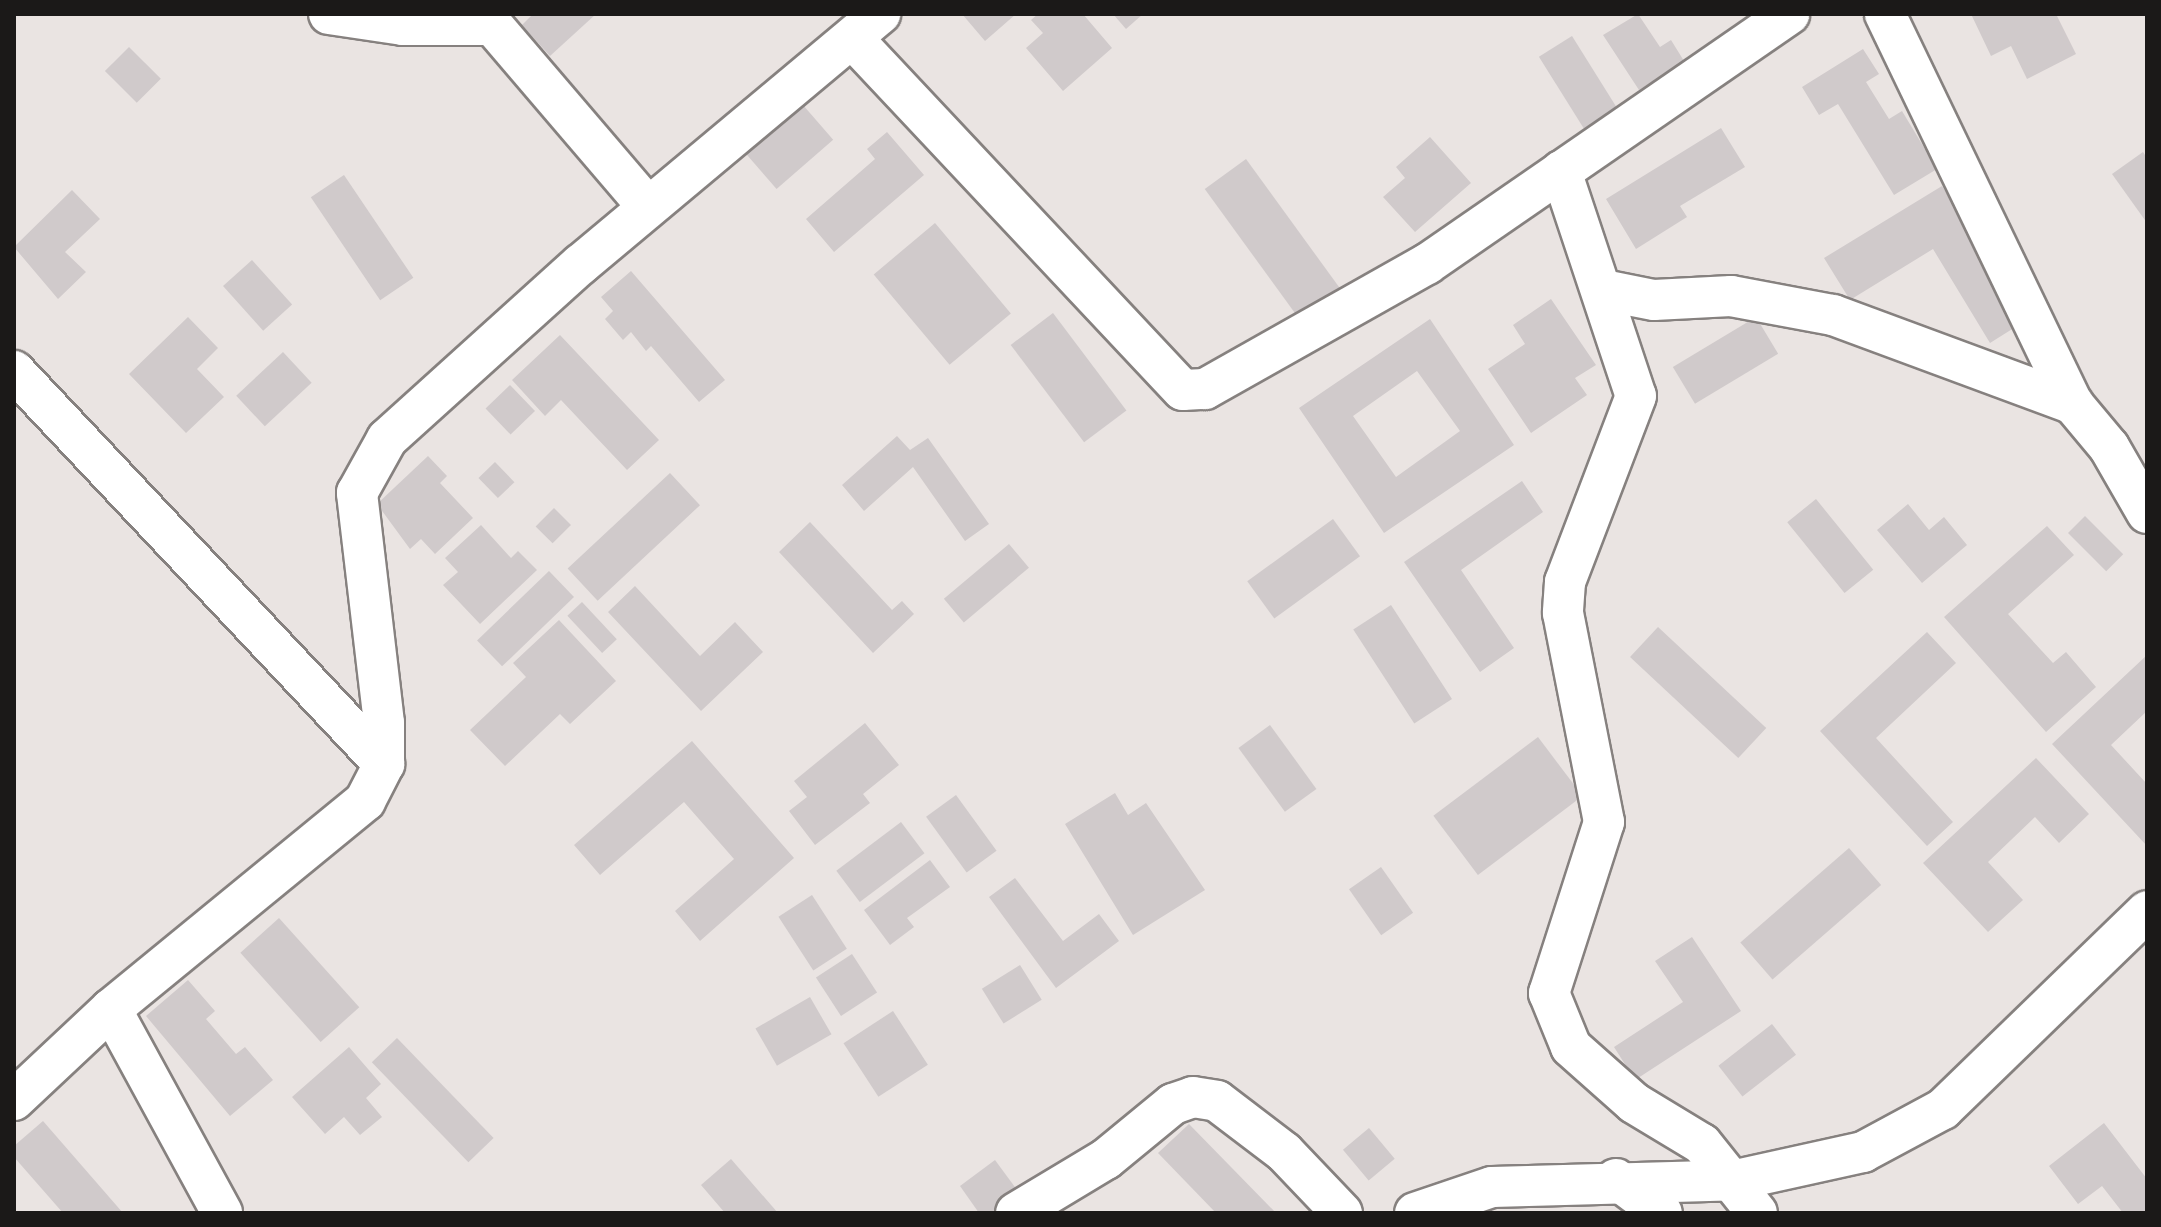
<!DOCTYPE html>
<style>
body{margin:0}
#map{position:relative;width:2161px;height:1227px;overflow:hidden;background:#eae4e2;font-family:"Open Sans",sans-serif}
div>[style]{position:absolute}
.building>*{inset:0;background:#d0cacb;transform-origin:0 0}
.roads{filter:drop-shadow(2px 0 #86817f) drop-shadow(-2px 0 #86817f) drop-shadow(0 2px #86817f) drop-shadow(0 -2px #86817f)}
.street>*{height:40px;margin:-20px;padding:0 20px;transform-origin:20px;border-radius:20px;background:#fff}
span{translate:-50% -50%;white-space:nowrap;text-align:center;line-height:1.15;-webkit-text-stroke:8px #fff;paint-order:stroke}
.frame{position:absolute;inset:0;border:16px solid #1b1918;pointer-events:none}
</style>
<div id="map">
<div class="building">
<i style="clip-path:polygon(533px 14px,596px 14px,550px 56px,522px 25px)"></i>
<i style="clip-path:polygon(962px 14px,1016px 14px,985px 41px)"></i>
<i style="clip-path:polygon(1038px 14px,1083px 14px,1112px 48px,1063px 91px,1026px 48px,1043px 33px,1031px 20px)"></i>
<i style="clip-path:polygon(1113px 14px,1143px 14px,1126px 29px)"></i>
<i style="clip-path:polygon(1638px 14px,1660px 47px,1671px 40px,1684px 61px,1639px 90px,1603px 35px)"></i>
<i style="clip-path:polygon(1971px 14px,2056px 14px,2076px 54px,2027px 79px,2011px 46px,1991px 56px)"></i>
<i style="left:1572px;top:36px;width:85px;height:39px;rotate:58deg"></i>
<i style="left:129px;top:47px;width:45px;height:34px;rotate:45deg"></i>
<i style="clip-path:polygon(1863px 49px,1879px 74px,1866px 82px,1889px 119px,1902px 111px,1937px 169px,1894px 195px,1838px 104px,1819px 115px,1802px 87px)"></i>
<i style="left:803px;top:105px;width:46px;height:75px;rotate:49deg"></i>
<i style="clip-path:polygon(1721px 128px,1745px 167px,1680px 206px,1687px 217px,1636px 249px,1606px 199px)"></i>
<i style="clip-path:polygon(887px 132px,924px 175px,834px 252px,806px 219px,875px 159px,867px 149px)"></i>
<i style="clip-path:polygon(1430px 137px,1471px 183px,1415px 232px,1383px 197px,1405px 178px,1396px 167px)"></i>
<i style="clip-path:polygon(2143px 152px,2147px 158px,2147px 223px,2112px 174px)"></i>
<i style="left:1246px;top:159px;width:162px;height:51px;rotate:54deg"></i>
<i style="left:344px;top:175px;width:124px;height:40px;rotate:56deg"></i>
<i style="clip-path:polygon(1942px 186px,2025px 321px,1990px 343px,1933px 249px,1850px 300px,1824px 258px)"></i>
<i style="clip-path:polygon(72px 190px,100px 219px,65px 252px,86px 272px,58px 299px,14px 247px)"></i>
<i style="left:935px;top:223px;width:118px;height:80px;rotate:50deg"></i>
<i style="left:252px;top:260px;width:60px;height:39px;rotate:48deg"></i>
<i style="clip-path:polygon(631px 271px,725px 380px,699px 402px,651px 346px,646px 351px,631px 332px,623px 340px,605px 319px,613px 311px,601px 297px)"></i>
<i style="clip-path:polygon(1551px 299px,1596px 365px,1575px 378px,1587px 395px,1531px 433px,1488px 369px,1525px 344px,1513px 325px)"></i>
<i style="left:1053px;top:313px;width:122px;height:53px;rotate:53deg"></i>
<i style="clip-path:polygon(188px 317px,218px 348px,197px 369px,224px 397px,186px 433px,129px 374px)"></i>
<i style="left:1756px;top:317px;width:43px;height:97px;rotate:59deg"></i>
<i style="clip-path:polygon(evenodd,1430px 319px,1514px 445px,1384px 533px,1299px 408px,1430px 319px,1417px 371px,1460px 431px,1396px 477px,1353px 416px,1417px 371px)"></i>
<i style="clip-path:polygon(560px 335px,659px 440px,627px 470px,561px 400px,545px 416px,512px 380px)"></i>
<i style="left:283px;top:352px;width:42px;height:64px;rotate:47deg"></i>
<i style="left:510px;top:385px;width:36px;height:34px;rotate:46deg"></i>
<i style="clip-path:polygon(897px 436px,910px 450px,928px 438px,989px 524px,965px 541px,913px 467px,864px 511px,842px 485px)"></i>
<i style="clip-path:polygon(428px 456px,447px 476px,440px 483px,473px 518px,435px 554px,421px 539px,410px 549px,377px 504px)"></i>
<i style="left:495px;top:462px;width:28px;height:23px;rotate:46deg"></i>
<i style="left:670px;top:473px;width:44px;height:140px;rotate:47deg"></i>
<i style="clip-path:polygon(1522px 481px,1543px 512px,1461px 570px,1514px 648px,1480px 672px,1404px 562px)"></i>
<i style="left:1816px;top:499px;width:91px;height:37px;rotate:51deg"></i>
<i style="clip-path:polygon(1908px 504px,1929px 530px,1944px 517px,1967px 545px,1922px 583px,1877px 530px)"></i>
<i style="left:554px;top:508px;width:24px;height:26px;rotate:45deg"></i>
<i style="left:2085px;top:516px;width:54px;height:24px;rotate:45deg"></i>
<i style="left:1333px;top:519px;width:46px;height:106px;rotate:54deg"></i>
<i style="clip-path:polygon(810px 522px,892px 610px,902px 601px,914px 614px,873px 653px,779px 552px)"></i>
<i style="clip-path:polygon(481px 525px,511px 558px,518px 551px,537px 570px,480px 624px,443px 585px,458px 572px,445px 558px)"></i>
<i style="clip-path:polygon(2047px 526px,2074px 555px,2008px 614px,2053px 663px,2066px 652px,2096px 687px,2046px 732px,1944px 617px)"></i>
<i style="left:1009px;top:544px;width:31px;height:85px;rotate:50deg"></i>
<i style="left:549px;top:571px;width:36px;height:100px;rotate:46deg"></i>
<i style="clip-path:polygon(635px 586px,700px 656px,735px 622px,763px 652px,701px 711px,608px 612px)"></i>
<i style="left:582px;top:602px;width:51px;height:20px;rotate:47deg"></i>
<i style="left:1391px;top:605px;width:112px;height:45px;rotate:57deg"></i>
<i style="clip-path:polygon(559px 620px,616px 681px,570px 724px,560px 714px,505px 766px,470px 730px,526px 677px,513px 663px)"></i>
<i style="left:1658px;top:627px;width:148px;height:41px;rotate:43deg"></i>
<i style="clip-path:polygon(1927px 632px,1956px 663px,1876px 738px,1953px 822px,1927px 846px,1820px 731px)"></i>
<i style="clip-path:polygon(2147px 655px,2147px 711px,2111px 745px,2147px 784px,2147px 846px,2052px 744px)"></i>
<i style="clip-path:polygon(865px 723px,899px 765px,863px 794px,870px 803px,815px 845px,789px 811px,807px 797px,794px 781px)"></i>
<i style="left:1270px;top:725px;width:79px;height:39px;rotate:54deg"></i>
<i style="left:1538px;top:737px;width:74px;height:131px;rotate:53deg"></i>
<i style="clip-path:polygon(692px 741px,794px 858px,700px 941px,675px 911px,734px 859px,684px 802px,600px 875px,574px 845px)"></i>
<i style="clip-path:polygon(2036px 758px,2089px 814px,2059px 843px,2035px 817px,1988px 862px,2023px 900px,1988px 932px,1923px 863px)"></i>
<i style="clip-path:polygon(1115px 793px,1128px 815px,1146px 803px,1205px 890px,1133px 935px,1065px 824px)"></i>
<i style="left:956px;top:795px;width:69px;height:37px;rotate:54deg"></i>
<i style="left:901px;top:822px;width:39px;height:81px;rotate:53deg"></i>
<i style="left:1849px;top:848px;width:49px;height:144px;rotate:49deg"></i>
<i style="clip-path:polygon(930px 860px,950px 887px,907px 918px,914px 927px,890px 945px,864px 910px)"></i>
<i style="left:1381px;top:867px;width:56px;height:39px;rotate:55deg"></i>
<i style="clip-path:polygon(1015px 878px,1063px 941px,1099px 914px,1119px 941px,1056px 988px,989px 897px)"></i>
<i style="left:812px;top:895px;width:64px;height:40px;rotate:57deg"></i>
<i style="left:279px;top:918px;width:120px;height:52px;rotate:48deg"></i>
<i style="clip-path:polygon(1692px 937px,1741px 1011px,1635px 1080px,1614px 1047px,1683px 1002px,1655px 961px)"></i>
<i style="left:852px;top:954px;width:46px;height:43px;rotate:57deg"></i>
<i style="left:1020px;top:965px;width:41px;height:45px;rotate:58deg"></i>
<i style="clip-path:polygon(188px 980px,215px 1011px,206px 1019px,236px 1054px,245px 1047px,273px 1080px,230px 1116px,146px 1016px)"></i>
<i style="left:810px;top:997px;width:43px;height:63px;rotate:60deg"></i>
<i style="left:893px;top:1011px;width:64px;height:59px;rotate:57deg"></i>
<i style="left:1772px;top:1024px;width:39px;height:68px;rotate:52deg"></i>
<i style="left:397px;top:1038px;width:139px;height:35px;rotate:46deg"></i>
<i style="clip-path:polygon(349px 1047px,381px 1084px,366px 1098px,382px 1117px,360px 1135px,344px 1117px,325px 1134px,292px 1097px)"></i>
<i style="clip-path:polygon(43px 1121px,123px 1213px,63px 1213px,14px 1157px,14px 1146px)"></i>
<i style="clip-path:polygon(2104px 1123px,2147px 1179px,2147px 1213px,2123px 1213px,2102px 1186px,2078px 1204px,2049px 1166px)"></i>
<i style="clip-path:polygon(1189px 1124px,1276px 1213px,1216px 1213px,1158px 1153px)"></i>
<i style="left:1369px;top:1128px;width:40px;height:34px;rotate:50deg"></i>
<i style="clip-path:polygon(731px 1159px,778px 1213px,725px 1213px,701px 1185px)"></i>
<i style="clip-path:polygon(995px 1160px,1023px 1198px,1002px 1213px,979px 1213px,960px 1186px)"></i>
</div>
<div class="roads">
<div class="street">
<i style="left:329px;top:14px;width:75px;rotate:8.5deg"></i>
<i style="left:403px;top:25px;width:85px"></i>
<i style="left:483px;top:14px;width:254px;rotate:49.5deg"></i>
<i style="left:1885px;top:14px;width:433px;rotate:64.3deg"></i>
<i style="left:2073px;top:404px;width:56px;rotate:50.1deg"></i>
<i style="left:2109px;top:447px;width:76px;rotate:60.1deg"></i>
<i style="left:852px;top:38px;width:483px;rotate:46.8deg"></i>
<i style="left:1183px;top:390px;width:22px;rotate:-3deg"></i>
<i style="left:1205px;top:389px;width:255px;rotate:-29.4deg"></i>
<i style="left:1427px;top:264px;width:440px;rotate:-34.6deg"></i>
<i style="left:1561px;top:171px;width:237px;rotate:71.6deg"></i>
<i style="left:1636px;top:396px;width:199px;rotate:110.9deg"></i>
<i style="left:1565px;top:582px;width:31px;rotate:94deg"></i>
<i style="left:1563px;top:613px;width:213px;rotate:78.9deg"></i>
<i style="left:1604px;top:822px;width:180px;rotate:107.8deg"></i>
<i style="left:1549px;top:993px;width:58px;rotate:67.8deg"></i>
<i style="left:1571px;top:1047px;width:84px;rotate:41.6deg"></i>
<i style="left:1634px;top:1103px;width:79px;rotate:31.1deg"></i>
<i style="left:1702px;top:1144px;width:88px;rotate:51.4deg"></i>
<i style="left:1603px;top:290px;width:52px;rotate:11.1deg"></i>
<i style="left:1654px;top:300px;width:77px;rotate:-3deg"></i>
<i style="left:1731px;top:296px;width:104px;rotate:10.6deg"></i>
<i style="left:1833px;top:315px;width:256px;rotate:20.3deg"></i>
<i style="left:14px;top:371px;width:540px;rotate:46.73deg"></i>
<i style="left:111px;top:1009px;width:232px;rotate:61.4deg"></i>
<i style="left:14px;top:1100px;width:133px;rotate:-43.2deg"></i>
<i style="left:111px;top:1009px;width:328px;rotate:-39.3deg"></i>
<i style="left:365px;top:801px;width:42px;rotate:-62.8deg"></i>
<i style="left:384px;top:764px;width:41px;rotate:-90deg"></i>
<i style="left:384px;top:723px;width:232px;rotate:-96.7deg"></i>
<i style="left:357px;top:493px;width:62px;rotate:-60.9deg"></i>
<i style="left:387px;top:439px;width:261px;rotate:-42.1deg"></i>
<i style="left:581px;top:264px;width:390px;rotate:-39.9deg"></i>
<i style="left:1616px;top:1179px;width:57px;rotate:36.5deg"></i>
<i style="left:1016px;top:1213px;width:105px;rotate:-31deg"></i>
<i style="left:1106px;top:1159px;width:87px;rotate:-39.4deg"></i>
<i style="left:1173px;top:1104px;width:21px;rotate:-19deg"></i>
<i style="left:1193px;top:1097px;width:24px;rotate:9deg"></i>
<i style="left:1217px;top:1101px;width:84px;rotate:37.3deg"></i>
<i style="left:1284px;top:1152px;width:84px;rotate:46.4deg"></i>
<i style="left:1415px;top:1213px;width:81px;rotate:-18.7deg"></i>
<i style="left:1492px;top:1187px;width:244px;rotate:-1.6deg"></i>
<i style="left:1736px;top:1180px;width:130px;rotate:-12.4deg"></i>
<i style="left:1863px;top:1152px;width:91px;rotate:-28.3deg"></i>
<i style="left:1943px;top:1109px;width:284px;rotate:-44.1deg"></i>
</div>
</div>
<div class="frame"></div>
</div>
